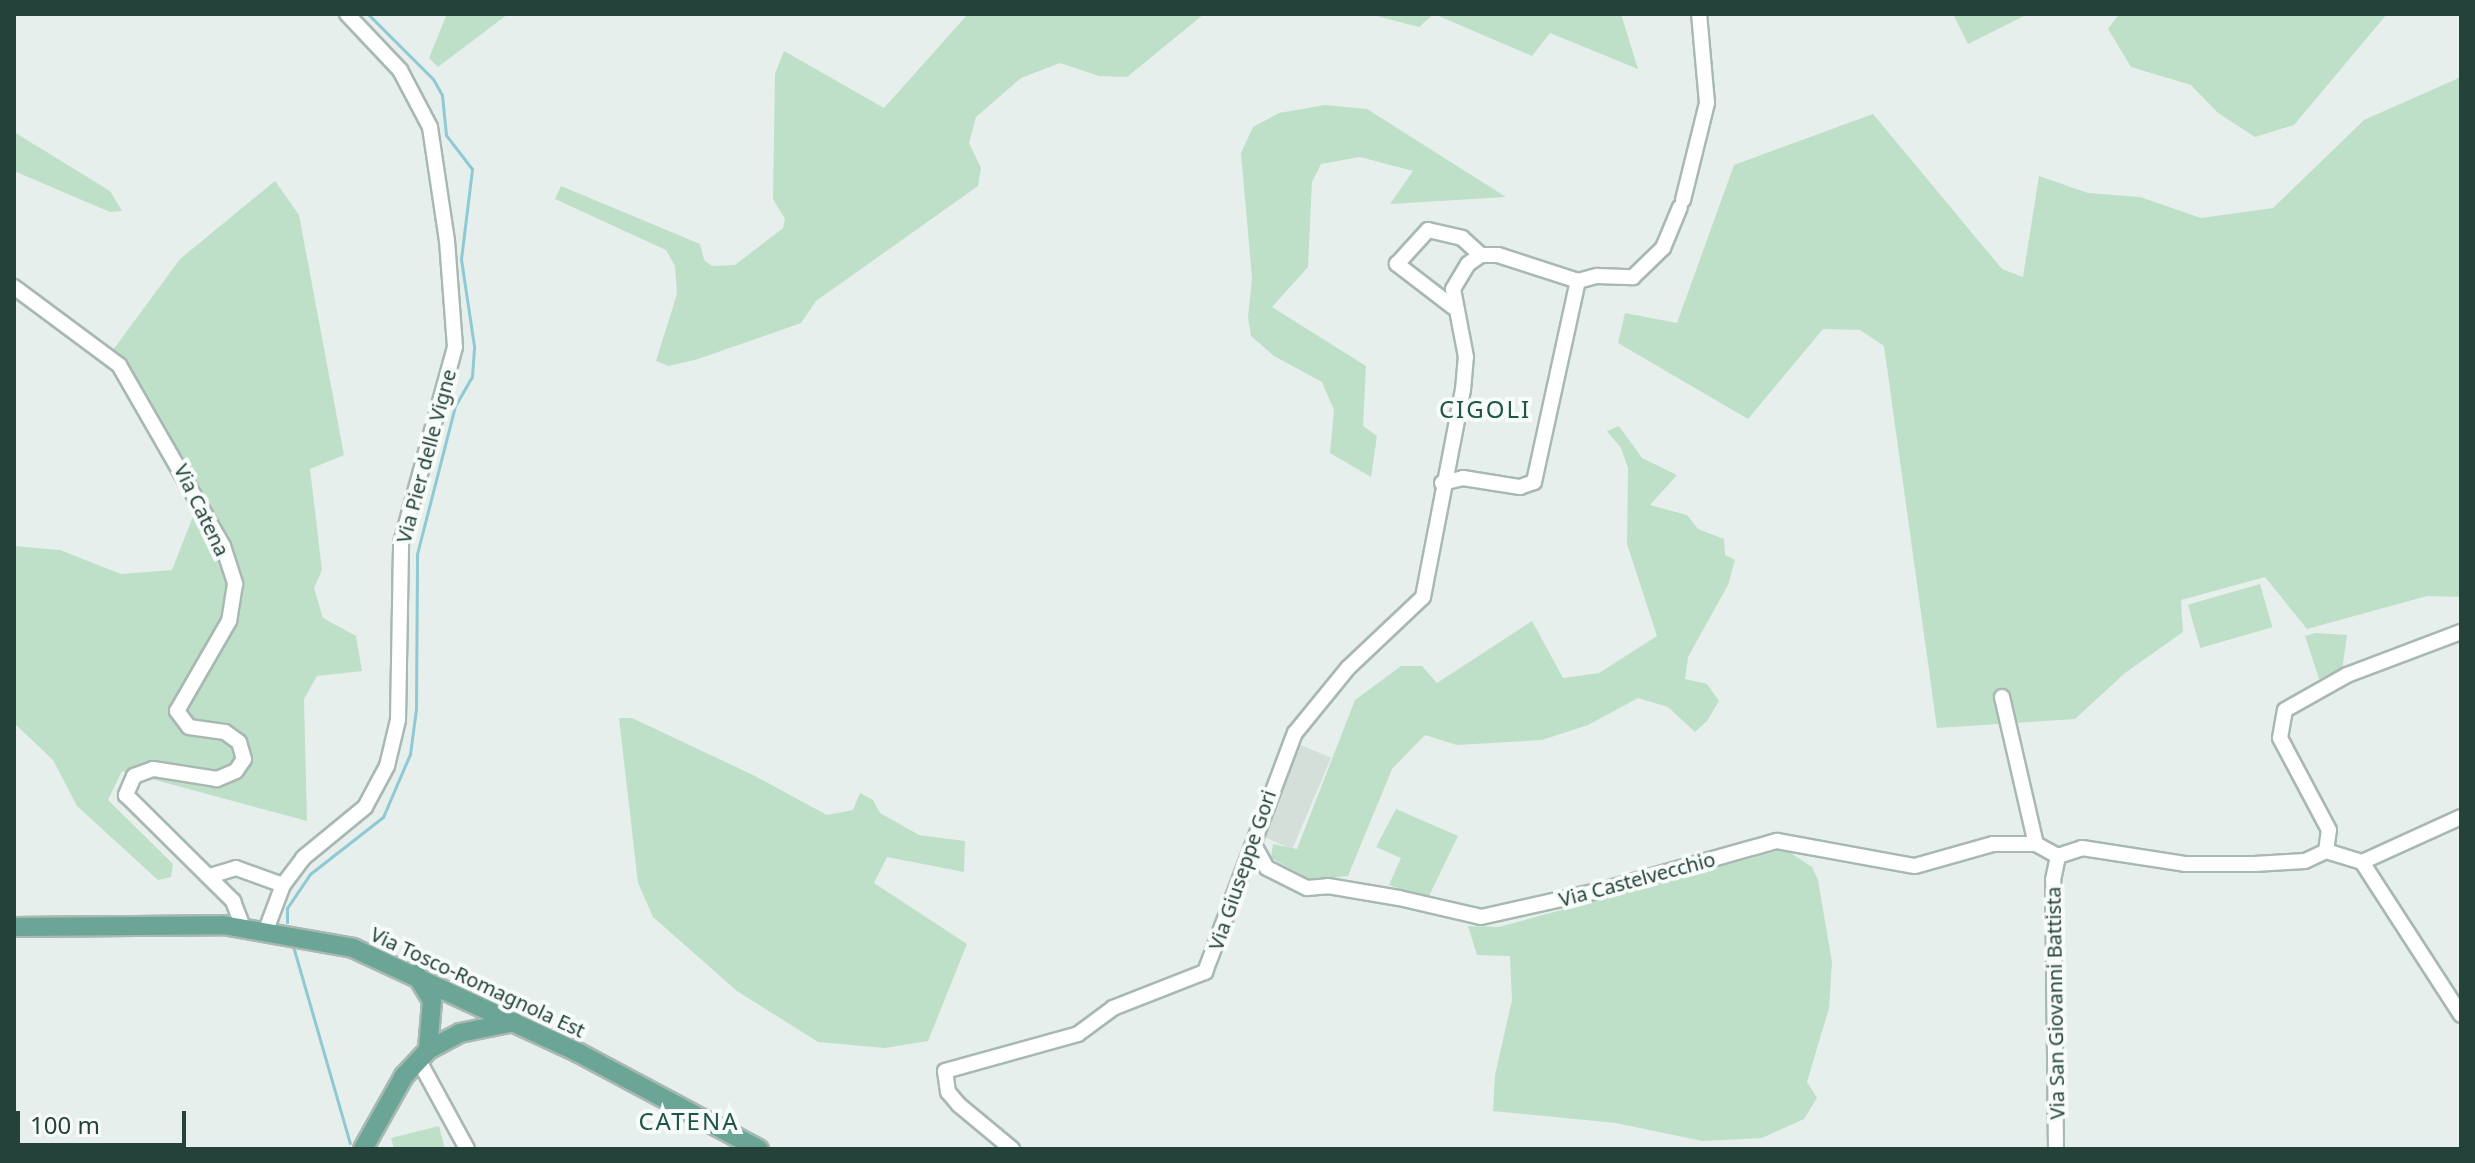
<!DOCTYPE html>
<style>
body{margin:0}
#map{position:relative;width:2475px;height:1163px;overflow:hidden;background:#e6efeb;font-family:"Noto Sans",sans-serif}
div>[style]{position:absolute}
.built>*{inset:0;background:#d4dfda;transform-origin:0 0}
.green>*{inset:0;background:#bfe0c8;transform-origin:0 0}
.stream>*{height:3px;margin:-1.5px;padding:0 1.5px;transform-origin:1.5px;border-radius:1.5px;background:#8ec9d4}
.roads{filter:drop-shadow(2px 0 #a8b8b2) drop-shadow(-2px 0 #a8b8b2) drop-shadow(0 2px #a8b8b2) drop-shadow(0 -2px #a8b8b2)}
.minor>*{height:14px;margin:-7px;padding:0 7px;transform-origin:7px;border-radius:7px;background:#fff}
.major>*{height:18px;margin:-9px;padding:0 9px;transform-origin:9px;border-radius:9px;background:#6aa596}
span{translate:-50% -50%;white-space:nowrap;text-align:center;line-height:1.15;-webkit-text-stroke:8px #f7fbf9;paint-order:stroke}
.street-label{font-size:20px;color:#24423a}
.quarter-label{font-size:24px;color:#1f5548;letter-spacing:2px}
.frame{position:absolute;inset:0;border:16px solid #24423a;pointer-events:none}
.scale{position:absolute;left:16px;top:1111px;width:170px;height:36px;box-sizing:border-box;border:4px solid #24423a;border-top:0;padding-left:10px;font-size:24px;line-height:28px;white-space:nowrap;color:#24423a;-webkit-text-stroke:6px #f7fbf9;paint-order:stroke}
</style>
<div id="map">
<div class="built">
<i style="left:1296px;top:743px;width:38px;height:99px;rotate:23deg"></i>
</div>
<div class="green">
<i style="clip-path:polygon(447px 14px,508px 14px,438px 67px,429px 58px)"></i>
<i style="clip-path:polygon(968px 14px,1204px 14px,1127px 77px,1099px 76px,1060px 63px,1021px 78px,976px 117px,969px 143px,981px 168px,978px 186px,816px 301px,801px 323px,698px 359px,669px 366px,656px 361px,677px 294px,675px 266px,666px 250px,555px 199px,561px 186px,700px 244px,704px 260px,712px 266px,735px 265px,783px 228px,785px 219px,773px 199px,775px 74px,784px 51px,884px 108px)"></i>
<i style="clip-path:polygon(1369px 14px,1621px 14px,1638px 69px,1550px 33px,1532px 56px,1434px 14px,1419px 27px)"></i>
<i style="clip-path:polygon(1953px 14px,2028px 14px,1968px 44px)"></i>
<i style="clip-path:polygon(2119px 14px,2387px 14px,2294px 125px,2255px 137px,2218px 113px,2191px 85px,2131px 67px,2108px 29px)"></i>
<i style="clip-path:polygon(2461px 77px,2461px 597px,2427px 596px,2307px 629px,2265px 577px,2181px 600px,2183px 632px,2125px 673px,2075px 719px,1937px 728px,1884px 346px,1860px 330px,1823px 329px,1748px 419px,1618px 343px,1625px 313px,1677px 323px,1734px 165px,1873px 114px,2002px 269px,2023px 277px,2039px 176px,2088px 193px,2140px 197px,2201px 218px,2273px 208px,2364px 120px)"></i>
<i style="clip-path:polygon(1325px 105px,1367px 109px,1506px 197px,1390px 204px,1413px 171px,1360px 157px,1321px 164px,1312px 182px,1308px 267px,1272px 307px,1366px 366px,1363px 426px,1377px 436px,1371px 477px,1330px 453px,1334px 410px,1322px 382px,1274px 356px,1251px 336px,1248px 317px,1252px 278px,1241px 153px,1253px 127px,1279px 113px)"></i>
<i style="clip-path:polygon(14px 132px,110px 191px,122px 211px,110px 212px,14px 171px)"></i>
<i style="clip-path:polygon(275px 181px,299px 215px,344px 455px,310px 469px,322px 570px,314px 588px,323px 618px,356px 636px,362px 671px,317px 676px,304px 699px,307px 821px,122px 771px,108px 800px,173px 864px,171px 877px,158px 880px,77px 806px,53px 760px,14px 723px,14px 546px,60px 550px,121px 574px,172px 570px,203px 491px,113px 350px,180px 259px)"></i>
<i style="clip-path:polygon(1619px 426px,1642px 458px,1677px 475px,1650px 505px,1687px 515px,1698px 529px,1724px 539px,1725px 555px,1735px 560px,1728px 585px,1688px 657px,1685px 679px,1707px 684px,1719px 701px,1707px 721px,1695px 732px,1668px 707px,1638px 698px,1588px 725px,1542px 740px,1457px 745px,1425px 735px,1392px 769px,1348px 876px,1311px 880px,1271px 858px,1273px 844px,1297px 849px,1355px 700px,1401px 666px,1422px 666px,1437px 683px,1532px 621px,1563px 678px,1599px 673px,1657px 636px,1627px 544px,1628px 468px,1621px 448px,1607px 431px)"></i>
<i style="left:2260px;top:584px;width:45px;height:75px;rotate:74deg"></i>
<i style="clip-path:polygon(2316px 633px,2347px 635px,2342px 670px,2319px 679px,2305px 636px)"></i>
<i style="clip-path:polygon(619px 718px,632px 718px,753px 775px,827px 815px,853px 810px,860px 793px,873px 800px,880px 813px,919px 835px,965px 841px,964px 872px,887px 857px,874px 883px,967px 944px,928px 1041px,884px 1048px,818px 1042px,737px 991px,653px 917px,638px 883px)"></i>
<i style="clip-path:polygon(1396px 809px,1458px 836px,1428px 898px,1389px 885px,1401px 858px,1376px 847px)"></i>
<i style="clip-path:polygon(1785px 849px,1812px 867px,1818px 880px,1832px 962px,1829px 1008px,1807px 1082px,1817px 1098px,1804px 1119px,1762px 1138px,1702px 1141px,1616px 1123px,1493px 1111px,1495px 1075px,1512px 1000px,1510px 956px,1477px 955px,1468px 926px,1499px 927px)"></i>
<i style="clip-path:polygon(439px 1126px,445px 1149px,394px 1149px,391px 1138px)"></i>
</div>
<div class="stream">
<i style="left:287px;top:922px;width:14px;rotate:-90deg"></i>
<i style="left:287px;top:908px;width:41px;rotate:-55.9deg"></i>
<i style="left:310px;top:874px;width:93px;rotate:-38deg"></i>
<i style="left:383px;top:817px;width:69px;rotate:-66.8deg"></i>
<i style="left:410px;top:754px;width:45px;rotate:-82.4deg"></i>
<i style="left:416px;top:709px;width:155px;rotate:-89.6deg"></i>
<i style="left:417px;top:554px;width:153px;rotate:-75.6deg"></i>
<i style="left:455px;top:406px;width:34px;rotate:-60deg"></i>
<i style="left:472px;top:377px;width:31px;rotate:-86deg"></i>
<i style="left:474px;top:346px;width:88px;rotate:-98.5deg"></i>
<i style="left:461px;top:259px;width:91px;rotate:-83deg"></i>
<i style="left:472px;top:169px;width:43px;rotate:-127.4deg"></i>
<i style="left:446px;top:135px;width:40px;rotate:-95.7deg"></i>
<i style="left:442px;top:95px;width:18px;rotate:-119deg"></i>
<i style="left:433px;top:79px;width:92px;rotate:-135deg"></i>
<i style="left:293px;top:946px;width:205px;rotate:73.9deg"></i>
</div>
<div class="roads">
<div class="minor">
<i style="left:1683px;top:200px;width:100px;rotate:-76.1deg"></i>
<i style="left:1707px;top:103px;width:89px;rotate:-95.1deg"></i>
<i style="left:14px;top:287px;width:131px;rotate:36.6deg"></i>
<i style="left:119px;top:365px;width:209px;rotate:60.1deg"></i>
<i style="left:223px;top:546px;width:40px;rotate:72deg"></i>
<i style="left:235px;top:584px;width:37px;rotate:99deg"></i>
<i style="left:229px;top:621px;width:104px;rotate:120deg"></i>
<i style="left:177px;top:711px;width:20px;rotate:53deg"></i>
<i style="left:189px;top:727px;width:36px;rotate:8deg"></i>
<i style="left:225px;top:732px;width:17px;rotate:36deg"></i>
<i style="left:239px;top:742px;width:18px;rotate:74deg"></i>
<i style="left:244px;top:759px;width:14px;rotate:124deg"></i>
<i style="left:236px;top:771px;width:21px;rotate:157deg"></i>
<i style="left:217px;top:779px;width:65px;rotate:-171.1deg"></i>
<i style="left:153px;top:769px;width:20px;rotate:160deg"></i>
<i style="left:134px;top:776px;width:21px;rotate:113deg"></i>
<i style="left:126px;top:795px;width:151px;rotate:44.7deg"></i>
<i style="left:233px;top:901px;width:28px;rotate:69deg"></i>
<i style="left:1453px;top:307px;width:71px;rotate:-142.5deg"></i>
<i style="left:1397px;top:264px;width:46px;rotate:-47.6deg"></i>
<i style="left:1428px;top:230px;width:35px;rotate:13deg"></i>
<i style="left:1462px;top:238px;width:25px;rotate:42deg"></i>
<i style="left:1442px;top:483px;width:22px;rotate:-13deg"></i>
<i style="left:1463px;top:478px;width:58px;rotate:9deg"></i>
<i style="left:1520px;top:487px;width:15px;rotate:-20deg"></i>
<i style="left:1534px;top:482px;width:206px;rotate:-77.7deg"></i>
<i style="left:2002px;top:697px;width:151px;rotate:77deg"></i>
<i style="left:1254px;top:845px;width:26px;rotate:61deg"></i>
<i style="left:1267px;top:868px;width:45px;rotate:26.6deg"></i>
<i style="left:1307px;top:888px;width:21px;rotate:-5deg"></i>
<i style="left:1328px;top:886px;width:72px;rotate:9.6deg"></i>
<i style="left:1399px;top:898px;width:84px;rotate:13deg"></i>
<i style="left:1481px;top:917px;width:128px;rotate:-12.6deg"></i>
<i style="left:1606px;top:889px;width:178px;rotate:-15.7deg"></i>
<i style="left:1777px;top:841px;width:140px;rotate:10.3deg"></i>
<i style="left:1915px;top:866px;width:81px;rotate:-15.8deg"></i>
<i style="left:1993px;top:844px;width:43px"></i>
<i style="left:2036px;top:844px;width:25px;rotate:29deg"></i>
<i style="left:2326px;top:851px;width:38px;rotate:17deg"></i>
<i style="left:2362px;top:862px;width:182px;rotate:57.1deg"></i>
<i style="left:2362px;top:862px;width:109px;rotate:-24.4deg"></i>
<i style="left:210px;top:876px;width:27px;rotate:-17deg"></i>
<i style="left:236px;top:868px;width:50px;rotate:19.9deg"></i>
<i style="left:266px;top:930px;width:48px;rotate:-69.3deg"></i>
<i style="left:283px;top:885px;width:34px;rotate:-53deg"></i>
<i style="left:303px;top:858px;width:80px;rotate:-39.4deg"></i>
<i style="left:365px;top:807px;width:47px;rotate:-61.8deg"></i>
<i style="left:387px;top:766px;width:47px;rotate:-76.6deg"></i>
<i style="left:398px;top:720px;width:177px;rotate:-89deg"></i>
<i style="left:401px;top:543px;width:203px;rotate:-74.6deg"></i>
<i style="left:455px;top:347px;width:106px;rotate:-94.3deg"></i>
<i style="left:447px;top:241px;width:115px;rotate:-98.5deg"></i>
<i style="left:430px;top:127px;width:64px;rotate:-117.8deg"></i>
<i style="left:400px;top:70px;width:77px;rotate:-133.4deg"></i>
<i style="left:418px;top:1059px;width:102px;rotate:61.4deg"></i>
<i style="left:1012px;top:1149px;width:69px;rotate:-140.3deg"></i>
<i style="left:959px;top:1105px;width:17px;rotate:-130deg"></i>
<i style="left:948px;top:1092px;width:21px;rotate:-98deg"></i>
<i style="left:945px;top:1071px;width:138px;rotate:-15.5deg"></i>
<i style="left:1078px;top:1034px;width:44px;rotate:-36.6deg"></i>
<i style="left:1113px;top:1008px;width:99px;rotate:-21.4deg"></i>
<i style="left:1205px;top:972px;width:255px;rotate:-69.4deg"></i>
<i style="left:1295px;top:733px;width:84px;rotate:-50.8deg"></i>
<i style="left:1348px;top:668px;width:103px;rotate:-43.4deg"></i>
<i style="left:1423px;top:597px;width:211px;rotate:-79.1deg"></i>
<i style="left:1463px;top:390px;width:33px;rotate:-85deg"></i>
<i style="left:1466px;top:357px;width:69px;rotate:-100.8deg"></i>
<i style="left:1453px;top:289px;width:29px;rotate:-59deg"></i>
<i style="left:1468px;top:264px;width:16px;rotate:-35deg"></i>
<i style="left:1481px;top:255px;width:17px"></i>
<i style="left:1498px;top:255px;width:84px;rotate:18deg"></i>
<i style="left:1578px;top:281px;width:20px;rotate:-15deg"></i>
<i style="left:1597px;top:276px;width:36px;rotate:2deg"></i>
<i style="left:1633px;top:277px;width:42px;rotate:-44deg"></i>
<i style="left:1663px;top:248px;width:44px;rotate:-67.5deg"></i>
<i style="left:2056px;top:1149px;width:269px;rotate:-90.6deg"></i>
<i style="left:2053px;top:880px;width:25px;rotate:-78deg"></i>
<i style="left:2058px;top:856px;width:25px;rotate:-18deg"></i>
<i style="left:2082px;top:848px;width:104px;rotate:8.8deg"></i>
<i style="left:2185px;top:864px;width:69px"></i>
<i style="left:2254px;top:864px;width:51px;rotate:-3.4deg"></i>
<i style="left:2305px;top:861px;width:23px;rotate:-25deg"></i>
<i style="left:2326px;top:851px;width:21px;rotate:-82deg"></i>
<i style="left:2329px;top:830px;width:104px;rotate:-118deg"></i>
<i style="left:2280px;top:738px;width:28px;rotate:-80deg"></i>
<i style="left:2285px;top:710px;width:71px;rotate:-29.4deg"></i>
<i style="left:2347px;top:675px;width:122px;rotate:-20.7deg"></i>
</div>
<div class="major">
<i style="left:14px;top:927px;width:209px;rotate:-0.5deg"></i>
<i style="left:223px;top:925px;width:132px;rotate:10deg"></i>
<i style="left:353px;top:948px;width:249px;rotate:24.9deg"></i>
<i style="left:579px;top:1053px;width:204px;rotate:28.1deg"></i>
<i style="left:416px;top:974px;width:31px;rotate:59deg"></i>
<i style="left:432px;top:1001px;width:49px;rotate:94.7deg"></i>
<i style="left:363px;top:1149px;width:84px;rotate:-60.7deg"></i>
<i style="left:404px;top:1076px;width:35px;rotate:-47deg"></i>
<i style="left:428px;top:1050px;width:36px;rotate:-28deg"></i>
<i style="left:460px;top:1033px;width:55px;rotate:-11.5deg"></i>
</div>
</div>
<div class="street-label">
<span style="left:426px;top:456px;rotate:-75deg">Via Pier delle Vigne</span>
<span style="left:202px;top:510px;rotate:64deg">Via Catena</span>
<span style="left:1242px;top:870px;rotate:-71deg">Via Giuseppe Gori</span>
<span style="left:1637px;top:879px;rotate:-15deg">Via Castelvecchio</span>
<span style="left:478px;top:982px;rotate:25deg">Via Tosco-Romagnola Est</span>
<span style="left:2055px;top:1003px;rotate:-91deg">Via San Giovanni Battista</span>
</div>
<div class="quarter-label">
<span style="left:1485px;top:409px">CIGOLI</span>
<span style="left:689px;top:1121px">CATENA</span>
</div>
<div class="frame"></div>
<div class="scale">100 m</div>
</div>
